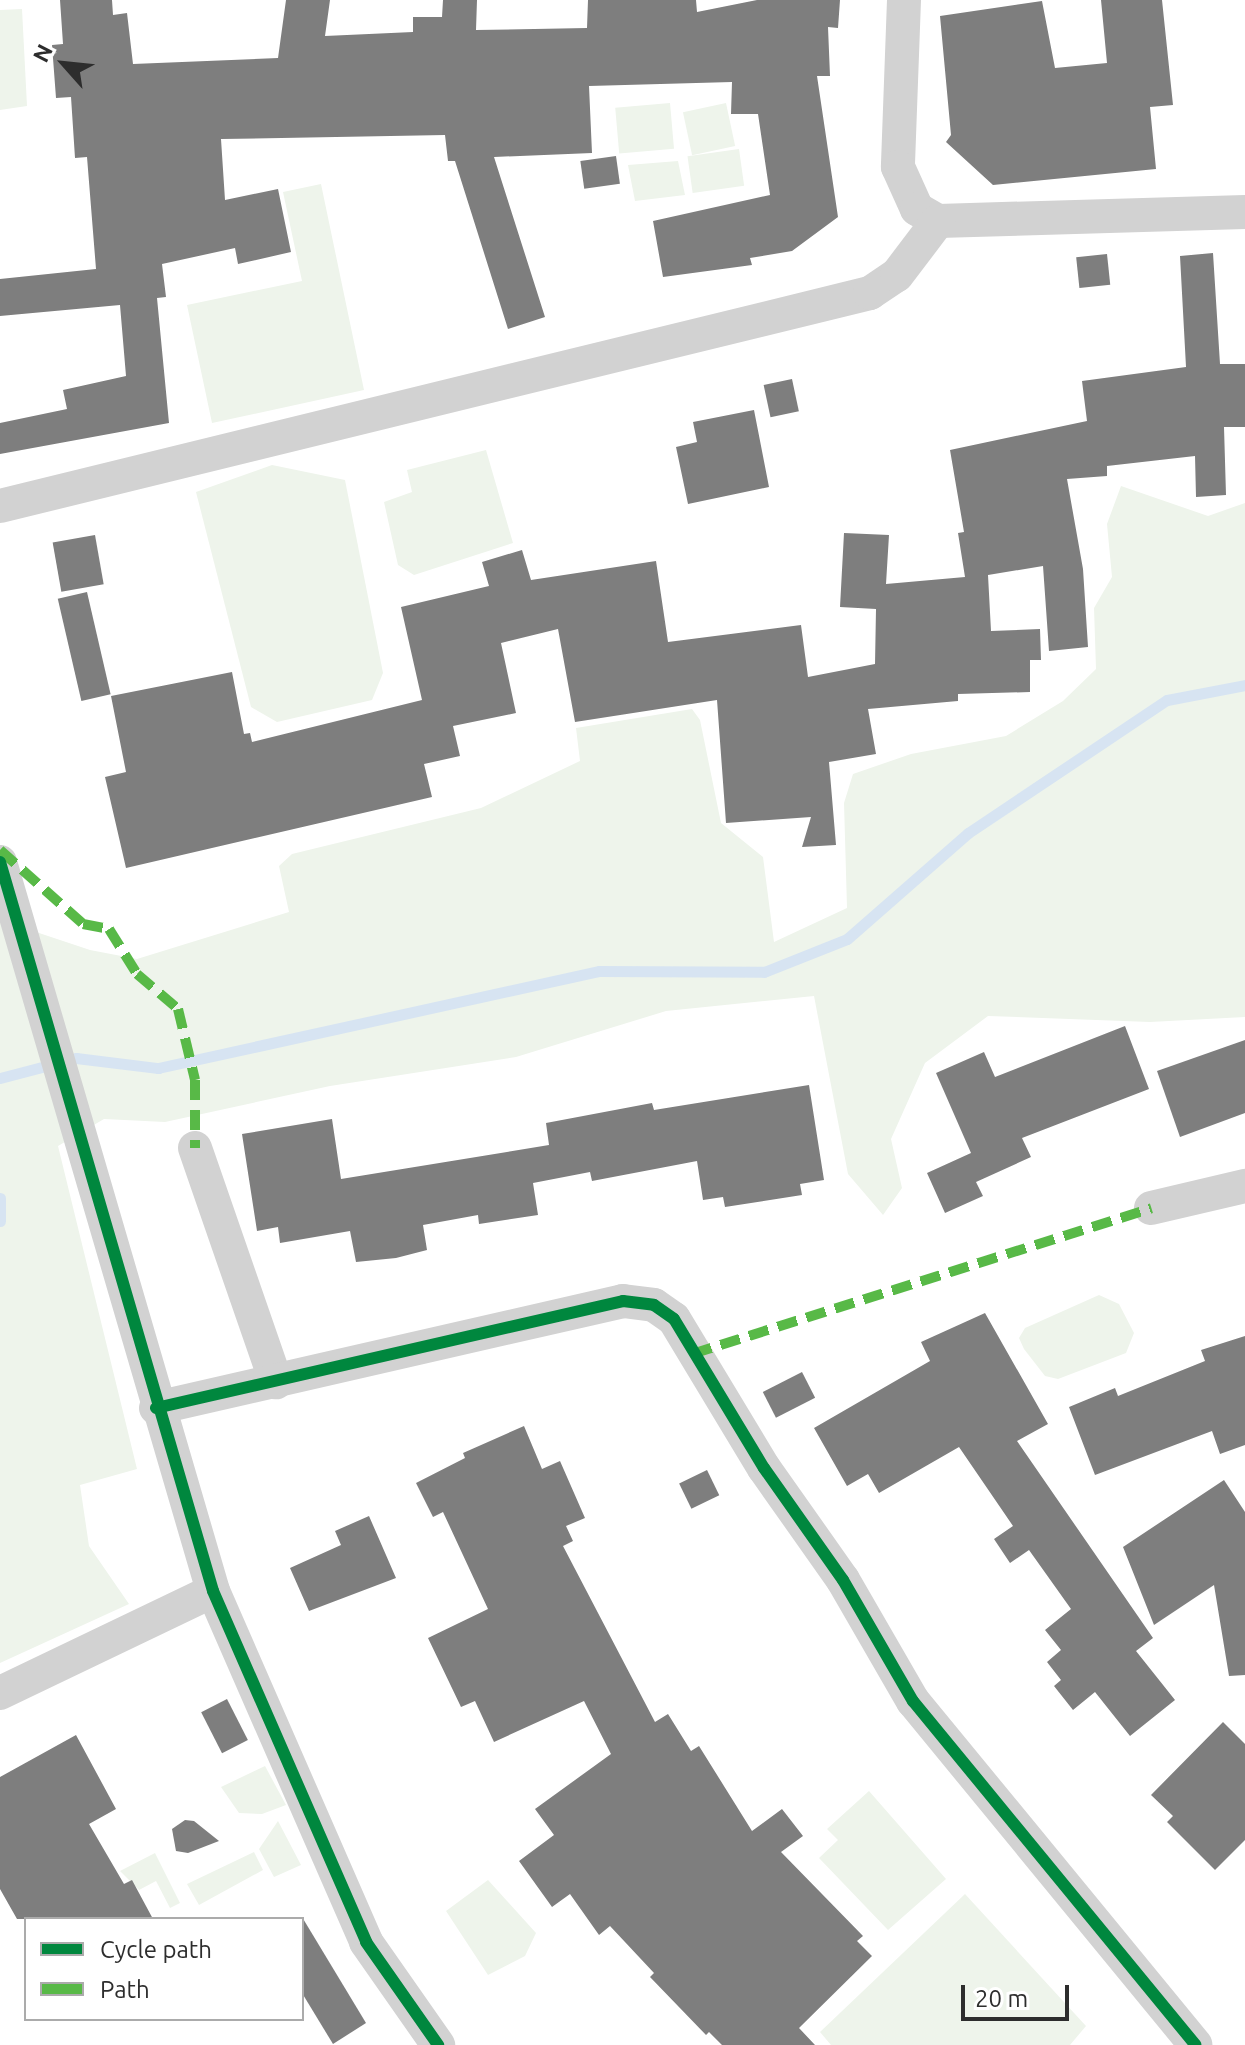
<!DOCTYPE html>
<style>
body{margin:0}
#map{position:relative;width:1245px;height:2045px;overflow:hidden;background:#fff;font-family:Ubuntu,sans-serif}
div>[style]{position:absolute}
.green>*{inset:0;background:#eef4eb;transform-origin:0 0}
.stream>*{height:11px;margin:-5.5px;padding:0 5.5px;transform-origin:5.5px;border-radius:5.5px;background:#d7e4f2}
.building>*{inset:0;background:#7e7e7e;transform-origin:0 0}
.street>*{height:34px;margin:-17px;padding:0 17px;transform-origin:17px;border-radius:17px;background:#d2d2d2}
.quiet>*{height:10px;margin-top:-5px;transform-origin:0;background:repeating-linear-gradient(90deg,#58b947 0 20px,transparent 0 30px)}
.cycleway>*{height:12px;margin:-6px;padding:0 6px;transform-origin:6px;border-radius:6px;background:#00873e}
span{translate:-50% -50%;white-space:nowrap;text-align:center;line-height:1.15;-webkit-text-stroke:8px #fff;paint-order:stroke}
.legend{position:absolute;left:24px;top:1917px;width:280px;height:104px;box-sizing:border-box;background:#fff;border:2px solid #ababab;margin:0;padding:10px 14px;list-style:none;font-size:24px;color:#2d2d2d}
.legend li{display:flex;align-items:center;gap:16px;height:40px}
.legend b{width:40px;border:2px solid #ababab}
.north{position:absolute;left:24px;top:24px;width:80px;height:80px;-webkit-text-stroke:6px #fff;paint-order:stroke;rotate:297deg;font-size:22px;font-weight:700;line-height:32px;text-align:center;color:#2d2d2d}
.north::after{content:'';display:block;margin:auto;width:28px;height:36px;background:#2d2d2d;clip-path:polygon(50% 0,100% 100%,50% 72%,0 100%)}
.scale{position:absolute;left:961px;top:1985px;width:108px;height:36px;box-sizing:border-box;border:4px solid #2d2d2d;border-top:0;padding-left:10px;font-size:24px;line-height:28px;white-space:nowrap;color:#2d2d2d;-webkit-text-stroke:6px #fff;paint-order:stroke}
</style>
<div id="map">
<div class="green">
<i style="clip-path:polygon(22px 9px,27px 106px,0 110px,0 10px)"></i>
<i style="left:670px;top:103px;width:46px;height:55px;rotate:85deg"></i>
<i style="left:726px;top:103px;width:44px;height:44px;rotate:78deg"></i>
<i style="left:739px;top:149px;width:37px;height:52px;rotate:82deg"></i>
<i style="clip-path:polygon(678px 161px,685px 195px,635px 201px,628px 165px)"></i>
<i style="clip-path:polygon(321px 184px,364px 390px,212px 423px,187px 305px,302px 281px,283px 192px)"></i>
<i style="clip-path:polygon(486px 450px,513px 543px,414px 575px,398px 565px,384px 502px,412px 492px,407px 470px)"></i>
<i style="clip-path:polygon(272px 465px,345px 480px,383px 673px,372px 700px,277px 722px,251px 707px,196px 492px)"></i>
<i style="clip-path:polygon(1121px 486px,1208px 516px,1245px 503px,1245px 1017px,1150px 1022px,988px 1016px,925px 1063px,891px 1139px,902px 1188px,883px 1215px,848px 1174px,814px 996px,666px 1011px,516px 1057px,330px 1086px,165px 1122px,104px 1119px,58px 1146px,137px 1469px,80px 1485px,89px 1546px,129px 1604px,0 1663px,0 920px,90px 950px,137px 959px,289px 912px,279px 866px,292px 854px,481px 808px,580px 761px,576px 728px,692px 709px,700px 720px,721px 823px,763px 857px,774px 942px,847px 908px,844px 803px,853px 774px,911px 754px,1006px 736px,1063px 701px,1096px 669px,1094px 608px,1112px 577px,1107px 524px)"></i>
<i style="clip-path:polygon(1099px 1295px,1119px 1304px,1134px 1333px,1126px 1353px,1058px 1379px,1045px 1376px,1024px 1349px,1019px 1338px,1025px 1328px)"></i>
<i style="clip-path:polygon(265px 1766px,286px 1805px,262px 1814px,239px 1813px,221px 1787px)"></i>
<i style="clip-path:polygon(869px 1791px,946px 1879px,888px 1930px,819px 1858px,838px 1840px,827px 1829px)"></i>
<i style="clip-path:polygon(278px 1821px,301px 1865px,274px 1877px,259px 1849px)"></i>
<i style="clip-path:polygon(254px 1852px,263px 1870px,199px 1905px,187px 1884px)"></i>
<i style="clip-path:polygon(155px 1853px,180px 1903px,170px 1908px,156px 1881px,139px 1890px,120px 1871px)"></i>
<i style="clip-path:polygon(488px 1880px,536px 1933px,525px 1956px,488px 1975px,446px 1911px)"></i>
<i style="clip-path:polygon(965px 1894px,1086px 2026px,1070px 2045px,831px 2045px,820px 2032px)"></i>
</div>
<div class="stream">
<i style="left:0;top:1078px;width:79px;rotate:-14.7deg"></i>
<i style="left:76px;top:1058px;width:83px;rotate:7deg"></i>
<i style="left:158px;top:1068px;width:452px;rotate:-12.4deg"></i>
<i style="left:599px;top:971px;width:165px;rotate:0.3deg"></i>
<i style="left:764px;top:972px;width:89px;rotate:-21.7deg"></i>
<i style="left:847px;top:939px;width:161px;rotate:-41.2deg"></i>
<i style="left:968px;top:833px;width:239px;rotate:-33.8deg"></i>
<i style="left:1167px;top:700px;width:79px;rotate:-10.9deg"></i>
<i style="left:0;top:1198px;width:23px;rotate:90deg"></i>
</div>
<div class="building">
<i style="clip-path:polygon(60px 0,112px 0,113px 15px,127px 13px,133px 64px,278px 58px,286px 0,330px 0,325px 36px,413px 32px,413px 17px,442px 17px,443px 0,477px 0,476px 30px,587px 28px,588px 0,696px 0,697px 12px,757px 0,840px 0,838px 28px,828px 27px,830px 76px,817px 76px,838px 217px,792px 251px,750px 258px,752px 265px,663px 277px,653px 221px,770px 195px,758px 114px,731px 114px,732px 82px,589px 86px,592px 153px,494px 157px,545px 317px,508px 329px,455px 161px,448px 161px,445px 135px,221px 139px,225px 200px,278px 189px,291px 252px,238px 264px,235px 248px,162px 264px,166px 297px,157px 298px,169px 423px,0 454px,0 423px,67px 409px,63px 390px,126px 376px,120px 305px,0 316px,0 279px,96px 269px,87px 157px,75px 158px,71px 97px,56px 98px,52px 45px,63px 44px)"></i>
<i style="clip-path:polygon(1101px 0,1162px 0,1173px 105px,1150px 107px,1156px 169px,993px 185px,946px 142px,951px 135px,940px 16px,1042px 1px,1055px 68px,1107px 63px)"></i>
<i style="left:616px;top:156px;width:28px;height:36px;rotate:82deg"></i>
<i style="clip-path:polygon(1213px 253px,1220px 364px,1245px 364px,1245px 427px,1224px 427px,1226px 495px,1196px 497px,1195px 456px,1107px 466px,1107px 476px,1067px 479px,1083px 569px,1088px 647px,1049px 651px,1043px 566px,988px 575px,991px 631px,1040px 629px,1041px 660px,1030px 660px,1030px 692px,958px 694px,958px 701px,868px 709px,876px 754px,829px 762px,836px 845px,802px 847px,811px 817px,726px 823px,717px 700px,575px 722px,558px 629px,501px 643px,516px 713px,453px 726px,460px 756px,424px 764px,432px 797px,126px 868px,105px 777px,126px 772px,111px 696px,232px 672px,244px 734px,250px 733px,252px 742px,422px 700px,401px 607px,489px 586px,482px 562px,522px 550px,531px 580px,656px 561px,668px 642px,801px 625px,808px 677px,875px 664px,876px 609px,840px 607px,844px 533px,889px 535px,886px 584px,965px 577px,958px 533px,964px 532px,950px 450px,1087px 421px,1082px 381px,1186px 367px,1180px 256px)"></i>
<i style="left:1107px;top:254px;width:31px;height:31px;rotate:84deg"></i>
<i style="left:792px;top:379px;width:33px;height:29px;rotate:78deg"></i>
<i style="clip-path:polygon(754px 410px,769px 487px,688px 504px,676px 447px,697px 442px,693px 422px)"></i>
<i style="left:95px;top:535px;width:50px;height:43px;rotate:80deg"></i>
<i style="left:87px;top:592px;width:105px;height:30px;rotate:77deg"></i>
<i style="clip-path:polygon(1125px 1026px,1149px 1089px,1022px 1138px,1031px 1157px,976px 1182px,983px 1196px,945px 1213px,927px 1173px,971px 1153px,936px 1073px,984px 1052px,995px 1077px)"></i>
<i style="clip-path:polygon(1245px 1040px,1245px 1113px,1180px 1137px,1157px 1071px)"></i>
<i style="clip-path:polygon(809px 1085px,824px 1180px,800px 1184px,802px 1195px,725px 1207px,723px 1197px,703px 1200px,697px 1161px,592px 1181px,590px 1172px,533px 1183px,538px 1215px,479px 1224px,478px 1215px,423px 1225px,427px 1250px,396px 1258px,356px 1262px,350px 1231px,280px 1243px,278px 1227px,257px 1231px,242px 1134px,332px 1119px,341px 1179px,549px 1145px,546px 1123px,652px 1103px,654px 1110px)"></i>
<i style="clip-path:polygon(985px 1313px,1048px 1424px,1017px 1441px,1153px 1638px,1136px 1651px,1175px 1700px,1130px 1736px,1095px 1692px,1073px 1710px,1054px 1686px,1061px 1680px,1047px 1662px,1061px 1650px,1045px 1630px,1071px 1609px,1029px 1550px,1010px 1563px,994px 1539px,1013px 1526px,959px 1447px,879px 1493px,868px 1474px,847px 1486px,814px 1428px,930px 1361px,921px 1342px)"></i>
<i style="clip-path:polygon(1245px 1336px,1245px 1445px,1220px 1454px,1212px 1431px,1095px 1475px,1069px 1407px,1115px 1388px,1118px 1396px,1205px 1361px,1201px 1350px)"></i>
<i style="left:802px;top:1372px;width:29px;height:44px;rotate:63deg"></i>
<i style="clip-path:polygon(524px 1426px,542px 1469px,560px 1461px,585px 1518px,566px 1526px,573px 1541px,563px 1546px,655px 1722px,668px 1714px,691px 1751px,699px 1746px,752px 1831px,782px 1809px,803px 1836px,781px 1852px,863px 1936px,857px 1941px,872px 1956px,799px 2028px,815px 2045px,722px 2045px,709px 2032px,706px 2035px,650px 1977px,654px 1973px,610px 1926px,599px 1935px,570px 1894px,552px 1907px,519px 1861px,554px 1835px,535px 1809px,611px 1754px,584px 1701px,494px 1742px,475px 1701px,461px 1707px,428px 1638px,488px 1609px,443px 1512px,433px 1517px,416px 1483px,465px 1458px,463px 1453px)"></i>
<i style="left:707px;top:1470px;width:28px;height:31px;rotate:64deg"></i>
<i style="clip-path:polygon(1224px 1480px,1245px 1512px,1245px 1675px,1229px 1676px,1214px 1585px,1154px 1625px,1123px 1547px)"></i>
<i style="clip-path:polygon(369px 1516px,396px 1578px,309px 1611px,290px 1568px,341px 1545px,335px 1531px)"></i>
<i style="left:227px;top:1699px;width:46px;height:29px;rotate:63deg"></i>
<i style="clip-path:polygon(1223px 1722px,1245px 1744px,1245px 1840px,1215px 1870px,1167px 1822px,1173px 1816px,1151px 1795px)"></i>
<i style="clip-path:polygon(76px 1735px,116px 1809px,89px 1824px,124px 1884px,132px 1880px,153px 1919px,17px 1919px,0 1889px,0 1777px)"></i>
<i style="clip-path:polygon(185px 1820px,194px 1821px,219px 1841px,188px 1853px,176px 1851px,172px 1829px)"></i>
<i style="clip-path:polygon(302px 1917px,366px 2023px,333px 2044px,302px 1993px)"></i>
</div>
<div class="street">
<i style="left:904px;top:0;width:167px;rotate:92.1deg"></i>
<i style="left:898px;top:167px;width:46px;rotate:65.7deg"></i>
<i style="left:917px;top:209px;width:24px;rotate:30deg"></i>
<i style="left:938px;top:221px;width:307px;rotate:-1.7deg"></i>
<i style="left:0;top:506px;width:896px;rotate:-13.76deg"></i>
<i style="left:870px;top:293px;width:32px;rotate:-34deg"></i>
<i style="left:897px;top:275px;width:68px;rotate:-52.8deg"></i>
<i style="left:0;top:862px;width:759px;rotate:73.71deg"></i>
<i style="left:213px;top:1591px;width:383px;rotate:66.4deg"></i>
<i style="left:366px;top:1942px;width:126px;rotate:55deg"></i>
<i style="left:195px;top:1148px;width:248px;rotate:70.9deg"></i>
<i style="left:1151px;top:1208px;width:97px;rotate:-13.2deg"></i>
<i style="left:156px;top:1408px;width:479px;rotate:-12.9deg"></i>
<i style="left:623px;top:1301px;width:31px;rotate:7deg"></i>
<i style="left:654px;top:1305px;width:24px;rotate:35deg"></i>
<i style="left:674px;top:1319px;width:174px;rotate:58.9deg"></i>
<i style="left:764px;top:1468px;width:137px;rotate:54.8deg"></i>
<i style="left:843px;top:1580px;width:140px;rotate:60deg"></i>
<i style="left:913px;top:1701px;width:445px;rotate:50.6deg"></i>
<i style="left:0;top:1693px;width:236px;rotate:-25.6deg"></i>
</div>
<div class="quiet">
<i style="left:0;top:850px;width:111px;rotate:41.7deg"></i>
<i style="left:83px;top:924px;width:26px;rotate:11deg"></i>
<i style="left:109px;top:929px;width:53px;rotate:58.1deg"></i>
<i style="left:137px;top:974px;width:54px;rotate:40.5deg"></i>
<i style="left:178px;top:1009px;width:73px;rotate:76.5deg"></i>
<i style="left:195px;top:1080px;width:68px;rotate:90deg"></i>
<i style="left:692px;top:1354px;width:482px;rotate:-17.6deg"></i>
</div>
<div class="cycleway">
<i style="left:0;top:862px;width:759px;rotate:73.71deg"></i>
<i style="left:213px;top:1591px;width:383px;rotate:66.4deg"></i>
<i style="left:366px;top:1942px;width:126px;rotate:55deg"></i>
<i style="left:156px;top:1408px;width:479px;rotate:-12.9deg"></i>
<i style="left:623px;top:1301px;width:31px;rotate:7deg"></i>
<i style="left:654px;top:1305px;width:24px;rotate:35deg"></i>
<i style="left:674px;top:1319px;width:174px;rotate:58.9deg"></i>
<i style="left:764px;top:1468px;width:137px;rotate:54.8deg"></i>
<i style="left:843px;top:1580px;width:140px;rotate:60deg"></i>
<i style="left:913px;top:1701px;width:445px;rotate:50.6deg"></i>
</div>
<ul class="legend">
<li><b style="height:10px;background:#00873e"></b>Cycle path</li>
<li><b style="height:10px;background:#58b947"></b>Path</li>
</ul>
<div class="north">N</div>
<div class="scale">20 m</div>
</div>
